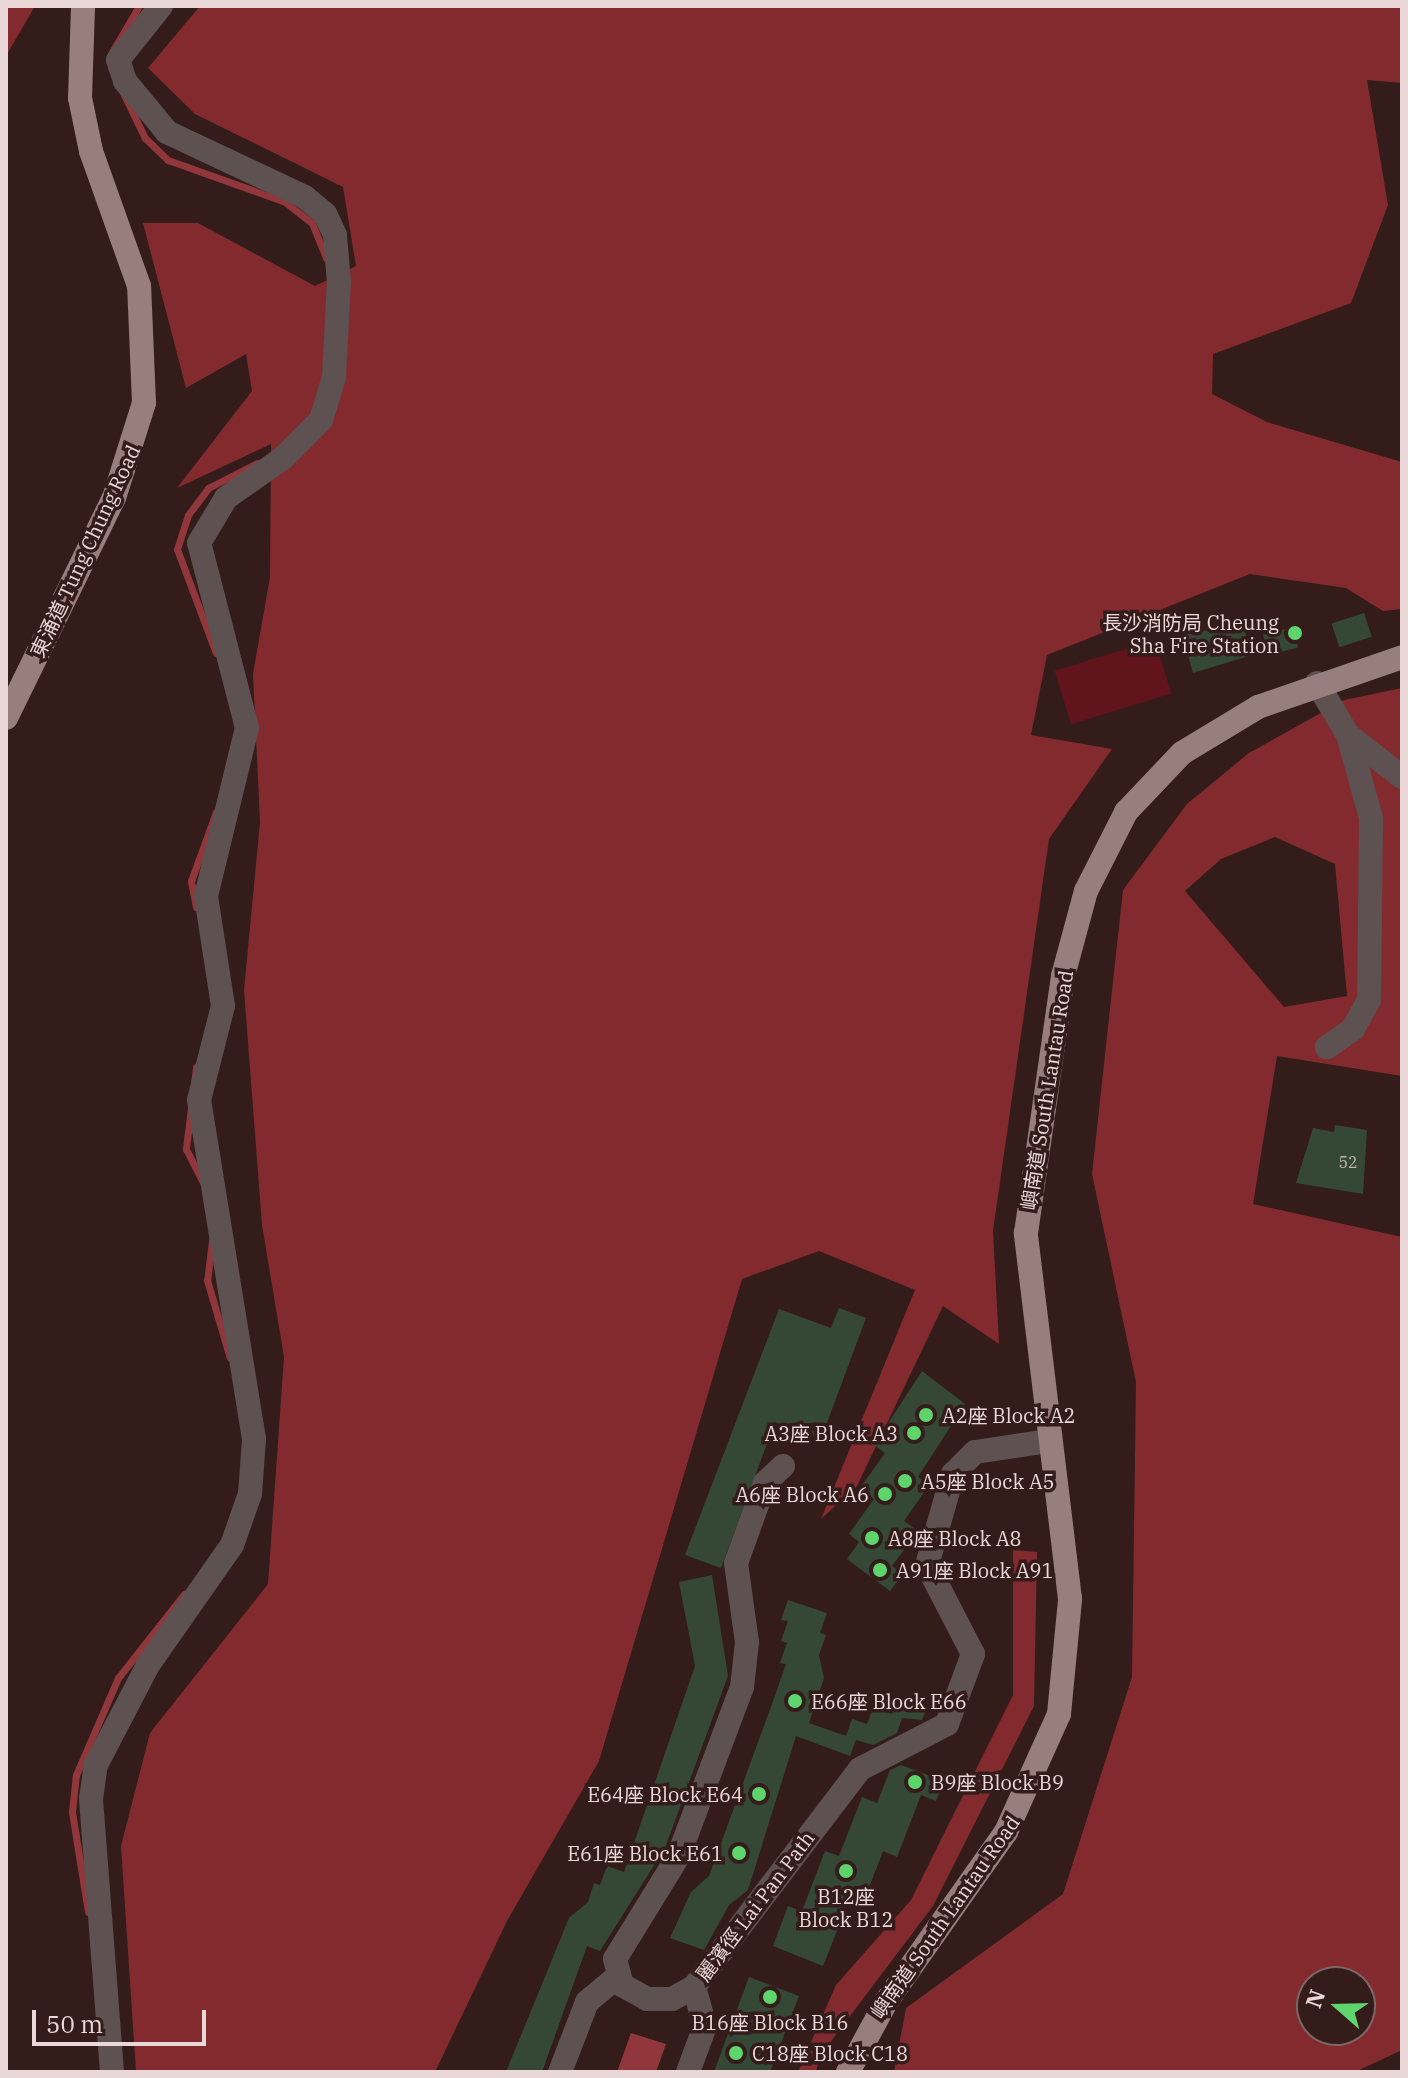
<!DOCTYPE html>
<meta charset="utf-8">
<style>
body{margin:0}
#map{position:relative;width:1408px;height:2078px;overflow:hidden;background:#341c1b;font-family:"IBM Plex Serif","Noto Sans TC",serif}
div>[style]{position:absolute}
.green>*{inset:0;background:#61141c;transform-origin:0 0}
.forest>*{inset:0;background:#832a2f}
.water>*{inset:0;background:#91373b}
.stream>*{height:7px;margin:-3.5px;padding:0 3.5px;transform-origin:3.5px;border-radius:3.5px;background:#91373b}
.building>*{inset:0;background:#354836;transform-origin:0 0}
.minor>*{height:24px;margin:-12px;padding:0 12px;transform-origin:12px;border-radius:12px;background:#5e5151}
.major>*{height:24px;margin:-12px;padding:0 12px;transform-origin:12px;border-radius:12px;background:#987e7d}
.dots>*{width:22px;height:22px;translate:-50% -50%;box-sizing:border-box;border:4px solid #341c1b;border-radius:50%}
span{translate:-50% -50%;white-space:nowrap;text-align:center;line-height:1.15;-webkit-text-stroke:7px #341c1b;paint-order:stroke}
.number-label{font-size:16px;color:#bcb4af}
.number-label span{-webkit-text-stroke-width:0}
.street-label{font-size:20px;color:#e9d8d7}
.poi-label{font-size:20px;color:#e9d8d7}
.right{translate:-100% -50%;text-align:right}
.left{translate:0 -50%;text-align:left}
.frame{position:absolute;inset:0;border:8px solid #e9d8d7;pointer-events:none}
.north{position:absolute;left:1296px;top:1966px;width:80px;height:80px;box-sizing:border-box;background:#341c1b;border:2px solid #7c6766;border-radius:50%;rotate:290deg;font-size:22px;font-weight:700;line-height:32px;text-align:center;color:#e9d8d7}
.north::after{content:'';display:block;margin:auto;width:28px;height:36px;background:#5ed56c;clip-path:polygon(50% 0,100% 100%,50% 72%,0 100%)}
.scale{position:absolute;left:32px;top:2010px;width:174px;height:36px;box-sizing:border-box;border:4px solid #e9d8d7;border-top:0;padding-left:10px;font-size:24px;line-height:28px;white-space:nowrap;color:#e9d8d7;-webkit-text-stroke:6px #341c1b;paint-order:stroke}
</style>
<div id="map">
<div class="green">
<i style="left:1155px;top:640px;width:56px;height:105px;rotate:73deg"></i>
</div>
<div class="forest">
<i style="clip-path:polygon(6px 6px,35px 6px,6px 56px)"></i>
<i style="clip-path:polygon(200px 6px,1402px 6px,1402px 83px,1367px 80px,1388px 205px,1351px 303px,1213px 354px,1212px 394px,1267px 422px,1402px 462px,1402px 609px,1383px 611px,1346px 588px,1250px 574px,1047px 655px,1031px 735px,1112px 749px,1049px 839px,993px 1231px,999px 1344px,943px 1306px,857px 1486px,821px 1519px,915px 1290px,819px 1251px,742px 1279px,599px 1761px,507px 1921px,435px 2072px,136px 2072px,121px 1846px,150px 1733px,268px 1584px,284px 1357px,262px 1225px,244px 990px,260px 822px,253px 674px,270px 577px,271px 444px,177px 488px,252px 391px,246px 354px,186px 388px,143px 223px,198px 223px,315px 286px,356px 266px,343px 187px,195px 114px,148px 68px)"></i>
<i style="clip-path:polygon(evenodd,1402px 688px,1402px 1076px,1277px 1056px,1253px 1204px,1402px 1237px,1402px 2050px,1355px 2072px,894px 2072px,906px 2008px,1063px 1894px,1132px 1677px,1136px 1382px,1092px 1174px,1123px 890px,1187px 804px,1249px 753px,1344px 700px,1402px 688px,1275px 837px,1335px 864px,1347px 996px,1284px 1007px,1185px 891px,1221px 859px,1275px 837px,1402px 688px,1312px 1982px,1360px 1982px,1360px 2030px,1312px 2030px,1312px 1982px)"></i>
<i style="clip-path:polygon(1013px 1550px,1037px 1552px,1034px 1706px,933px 1906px,820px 2056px,816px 2072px,798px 2072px,836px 1985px,911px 1900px,1013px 1695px)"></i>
</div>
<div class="water">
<i style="clip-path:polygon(631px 2033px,666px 2044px,656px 2072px,617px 2072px)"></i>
</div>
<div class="stream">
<i style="left:112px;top:52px;width:53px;rotate:-59.6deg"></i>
<i style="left:111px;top:68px;width:78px;rotate:64.1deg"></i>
<i style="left:145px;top:138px;width:32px;rotate:44deg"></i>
<i style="left:168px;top:160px;width:124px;rotate:19.7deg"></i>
<i style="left:285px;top:202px;width:34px;rotate:38deg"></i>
<i style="left:312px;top:223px;width:38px;rotate:68deg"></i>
<i style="left:216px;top:653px;width:111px;rotate:-110.6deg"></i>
<i style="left:177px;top:549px;width:36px;rotate:-72deg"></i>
<i style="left:188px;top:515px;width:34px;rotate:-53deg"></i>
<i style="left:208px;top:488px;width:55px;rotate:-27deg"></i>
<i style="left:196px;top:907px;width:26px;rotate:-101deg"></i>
<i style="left:191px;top:881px;width:73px;rotate:-70.1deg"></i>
<i style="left:196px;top:1067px;width:83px;rotate:97deg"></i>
<i style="left:186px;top:1149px;width:36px;rotate:63deg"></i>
<i style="left:212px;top:1241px;width:39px;rotate:97deg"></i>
<i style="left:207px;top:1280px;width:81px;rotate:73.6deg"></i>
<i style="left:88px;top:1912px;width:101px;rotate:-99.1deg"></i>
<i style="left:72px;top:1812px;width:37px;rotate:-84deg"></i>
<i style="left:76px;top:1775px;width:106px;rotate:-66.6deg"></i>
<i style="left:118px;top:1678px;width:107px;rotate:-51.8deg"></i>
</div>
<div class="building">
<i style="left:1364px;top:613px;width:25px;height:34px;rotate:72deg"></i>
<i style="clip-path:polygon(1243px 625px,1252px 655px,1193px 673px,1182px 634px)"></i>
<i style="left:1293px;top:627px;width:21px;height:31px;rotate:76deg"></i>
<i style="clip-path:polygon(1335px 1125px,1367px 1130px,1363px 1194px,1296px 1183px,1313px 1128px,1334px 1132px)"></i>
<i style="clip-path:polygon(839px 1308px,866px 1318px,821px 1439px,775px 1422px,721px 1568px,685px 1555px,779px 1309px,831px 1328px)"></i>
<i style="clip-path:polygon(922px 1371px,965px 1404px,918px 1477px,929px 1485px,904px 1521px,918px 1531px,892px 1566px,903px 1574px,890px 1591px,847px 1559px,859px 1542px,849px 1534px,874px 1499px,860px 1488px,885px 1453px,874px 1445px)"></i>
<i style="clip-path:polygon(712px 1575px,728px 1676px,665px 1848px,600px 1951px,587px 1946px,542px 2072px,506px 2072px,569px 1918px,588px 1902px,594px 1883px,600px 1885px,607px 1866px,624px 1872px,695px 1666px,679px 1582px)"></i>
<i style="clip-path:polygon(788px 1600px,827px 1613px,820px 1633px,826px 1635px,819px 1655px,824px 1678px,809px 1723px,846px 1736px,852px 1719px,867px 1724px,873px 1708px,892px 1714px,898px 1698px,927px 1708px,922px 1720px,902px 1718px,897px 1733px,873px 1745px,856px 1740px,850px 1756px,796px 1736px,748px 1890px,729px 1905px,704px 1950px,670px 1938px,691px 1892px,709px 1876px,772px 1704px,786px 1664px,780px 1663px,787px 1643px,781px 1641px,788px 1621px,781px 1620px)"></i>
<i style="clip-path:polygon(901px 1765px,944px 1781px,936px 1801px,921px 1795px,897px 1857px,883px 1851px,860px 1911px,847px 1906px,823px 1966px,773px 1946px,788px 1906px,802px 1911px,825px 1851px,839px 1856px,862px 1797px,877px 1803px,890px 1770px)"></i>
<i style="clip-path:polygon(749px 1977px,799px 1996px,770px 2072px,714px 2072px)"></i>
</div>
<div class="minor">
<i style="left:1317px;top:683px;width:61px;rotate:59.2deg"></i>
<i style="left:1348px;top:735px;width:86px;rotate:74.5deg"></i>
<i style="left:1371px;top:818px;width:182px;rotate:90.6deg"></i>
<i style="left:1369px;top:1000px;width:33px;rotate:119deg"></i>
<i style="left:1353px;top:1029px;width:32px;rotate:145deg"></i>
<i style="left:1348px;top:735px;width:68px;rotate:37.9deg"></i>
<i style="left:783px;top:1466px;width:25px;rotate:137deg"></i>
<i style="left:765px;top:1483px;width:85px;rotate:109.9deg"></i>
<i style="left:736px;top:1563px;width:80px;rotate:82.1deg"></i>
<i style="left:747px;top:1642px;width:45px;rotate:96.3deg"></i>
<i style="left:742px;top:1687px;width:179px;rotate:110.6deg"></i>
<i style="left:679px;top:1855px;width:122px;rotate:121.6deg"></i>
<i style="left:615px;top:1959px;width:27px;rotate:75deg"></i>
<i style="left:622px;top:1985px;width:29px;rotate:29deg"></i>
<i style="left:647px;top:1999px;width:25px"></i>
<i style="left:672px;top:1999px;width:25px;rotate:-29deg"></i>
<i style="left:694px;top:1987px;width:274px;rotate:-52.7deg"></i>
<i style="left:860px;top:1769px;width:98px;rotate:-27.3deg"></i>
<i style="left:947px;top:1724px;width:75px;rotate:-69.6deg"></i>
<i style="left:973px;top:1654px;width:100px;rotate:-117.3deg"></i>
<i style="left:927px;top:1565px;width:95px;rotate:-74.1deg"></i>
<i style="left:953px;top:1474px;width:31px;rotate:-45deg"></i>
<i style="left:975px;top:1452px;width:75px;rotate:-8.5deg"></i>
<i style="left:112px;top:2072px;width:274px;rotate:-94.4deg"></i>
<i style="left:91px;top:1799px;width:34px;rotate:-82deg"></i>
<i style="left:96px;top:1765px;width:113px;rotate:-62.5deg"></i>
<i style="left:148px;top:1665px;width:146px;rotate:-55deg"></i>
<i style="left:232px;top:1545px;width:54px;rotate:-70.6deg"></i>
<i style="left:250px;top:1494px;width:55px;rotate:-85.8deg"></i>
<i style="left:254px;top:1439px;width:343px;rotate:-99.2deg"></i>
<i style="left:199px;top:1100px;width:97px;rotate:-75.7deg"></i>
<i style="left:223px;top:1006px;width:111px;rotate:-98.8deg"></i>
<i style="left:206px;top:896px;width:173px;rotate:-76.3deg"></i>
<i style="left:247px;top:728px;width:191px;rotate:-104.5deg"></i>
<i style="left:199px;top:543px;width:52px;rotate:-59deg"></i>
<i style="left:226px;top:498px;width:70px;rotate:-35.1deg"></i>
<i style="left:283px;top:458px;width:54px;rotate:-45deg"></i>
<i style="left:321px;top:420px;width:45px;rotate:-73.2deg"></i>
<i style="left:334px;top:377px;width:95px;rotate:-87deg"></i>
<i style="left:339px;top:282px;width:47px;rotate:-94.9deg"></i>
<i style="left:335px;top:235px;width:23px;rotate:-115deg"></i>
<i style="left:325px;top:214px;width:26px;rotate:-140deg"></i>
<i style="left:305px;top:197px;width:153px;rotate:-154.8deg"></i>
<i style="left:167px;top:132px;width:66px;rotate:-129.5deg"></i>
<i style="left:125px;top:81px;width:22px;rotate:-108deg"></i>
<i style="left:118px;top:60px;width:69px;rotate:-51.5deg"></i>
<i style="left:560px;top:2072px;width:75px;rotate:-68.9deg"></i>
<i style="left:587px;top:2002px;width:39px;rotate:-40deg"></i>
<i style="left:688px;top:2072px;width:49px;rotate:-69.7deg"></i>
<i style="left:705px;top:2026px;width:41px;rotate:-105.8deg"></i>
</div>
<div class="major">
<i style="left:6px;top:718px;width:245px;rotate:-63.9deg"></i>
<i style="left:114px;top:498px;width:100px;rotate:-72.5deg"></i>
<i style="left:144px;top:403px;width:117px;rotate:-92.4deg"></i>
<i style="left:139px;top:286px;width:143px;rotate:-109.6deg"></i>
<i style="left:91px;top:151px;width:54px;rotate:-101.7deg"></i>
<i style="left:80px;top:98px;width:92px;rotate:-88.1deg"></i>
<i style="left:848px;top:2072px;width:80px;rotate:-61.5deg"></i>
<i style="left:886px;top:2002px;width:208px;rotate:-54.8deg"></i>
<i style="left:1006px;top:1832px;width:129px;rotate:-65.8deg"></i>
<i style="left:1059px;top:1714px;width:116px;rotate:-84.5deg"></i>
<i style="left:1070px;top:1599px;width:369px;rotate:-96.9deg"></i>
<i style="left:1026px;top:1233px;width:260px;rotate:-81.8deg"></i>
<i style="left:1063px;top:976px;width:88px;rotate:-74.9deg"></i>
<i style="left:1086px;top:891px;width:89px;rotate:-63.1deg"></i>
<i style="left:1126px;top:812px;width:81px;rotate:-46.5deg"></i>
<i style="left:1182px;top:753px;width:89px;rotate:-31.2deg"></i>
<i style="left:1258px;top:707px;width:152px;rotate:-19.1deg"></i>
</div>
<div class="dots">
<i style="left:1295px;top:633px;background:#5ed56c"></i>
<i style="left:926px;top:1415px;background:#5ed56c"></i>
<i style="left:914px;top:1433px;background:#5ed56c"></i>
<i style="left:905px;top:1481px;background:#5ed56c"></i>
<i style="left:885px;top:1494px;background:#5ed56c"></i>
<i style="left:872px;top:1538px;background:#5ed56c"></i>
<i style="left:880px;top:1570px;background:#5ed56c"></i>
<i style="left:795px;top:1701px;background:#5ed56c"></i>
<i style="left:915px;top:1782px;background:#5ed56c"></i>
<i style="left:759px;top:1794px;background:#5ed56c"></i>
<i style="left:739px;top:1853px;background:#5ed56c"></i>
<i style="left:846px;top:1871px;background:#5ed56c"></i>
<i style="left:770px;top:1997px;background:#5ed56c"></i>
<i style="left:736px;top:2053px;background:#5ed56c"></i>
</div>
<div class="number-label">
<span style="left:1348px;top:1162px">52</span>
</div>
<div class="street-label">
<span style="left:85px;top:551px;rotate:-65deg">東涌道 Tung Chung Road</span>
<span style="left:1047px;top:1090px;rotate:-81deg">嶼南道 South Lantau Road</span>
<span style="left:755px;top:1906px;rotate:-53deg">麗濱徑 Lai Pan Path</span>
<span style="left:945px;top:1917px;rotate:-55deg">嶼南道 South Lantau Road</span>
</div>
<div class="poi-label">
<span class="right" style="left:1279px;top:634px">長沙消防局 Cheung<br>Sha Fire Station</span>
<span class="left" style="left:942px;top:1415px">A2座 Block A2</span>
<span class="right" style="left:898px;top:1433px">A3座 Block A3</span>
<span class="left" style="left:921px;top:1481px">A5座 Block A5</span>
<span class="right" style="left:869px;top:1494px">A6座 Block A6</span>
<span class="left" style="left:888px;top:1538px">A8座 Block A8</span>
<span class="left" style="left:896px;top:1570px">A91座 Block A91</span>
<span class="left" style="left:811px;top:1701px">E66座 Block E66</span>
<span class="left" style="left:931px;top:1782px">B9座 Block B9</span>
<span class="right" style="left:743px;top:1794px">E64座 Block E64</span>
<span class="right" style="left:723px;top:1853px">E61座 Block E61</span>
<span style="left:846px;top:1908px">B12座<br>Block B12</span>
<span style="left:770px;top:2022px">B16座 Block B16</span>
<span class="left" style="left:752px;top:2053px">C18座 Block C18</span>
</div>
<div class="frame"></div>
<div class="north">N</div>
<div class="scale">50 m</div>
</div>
